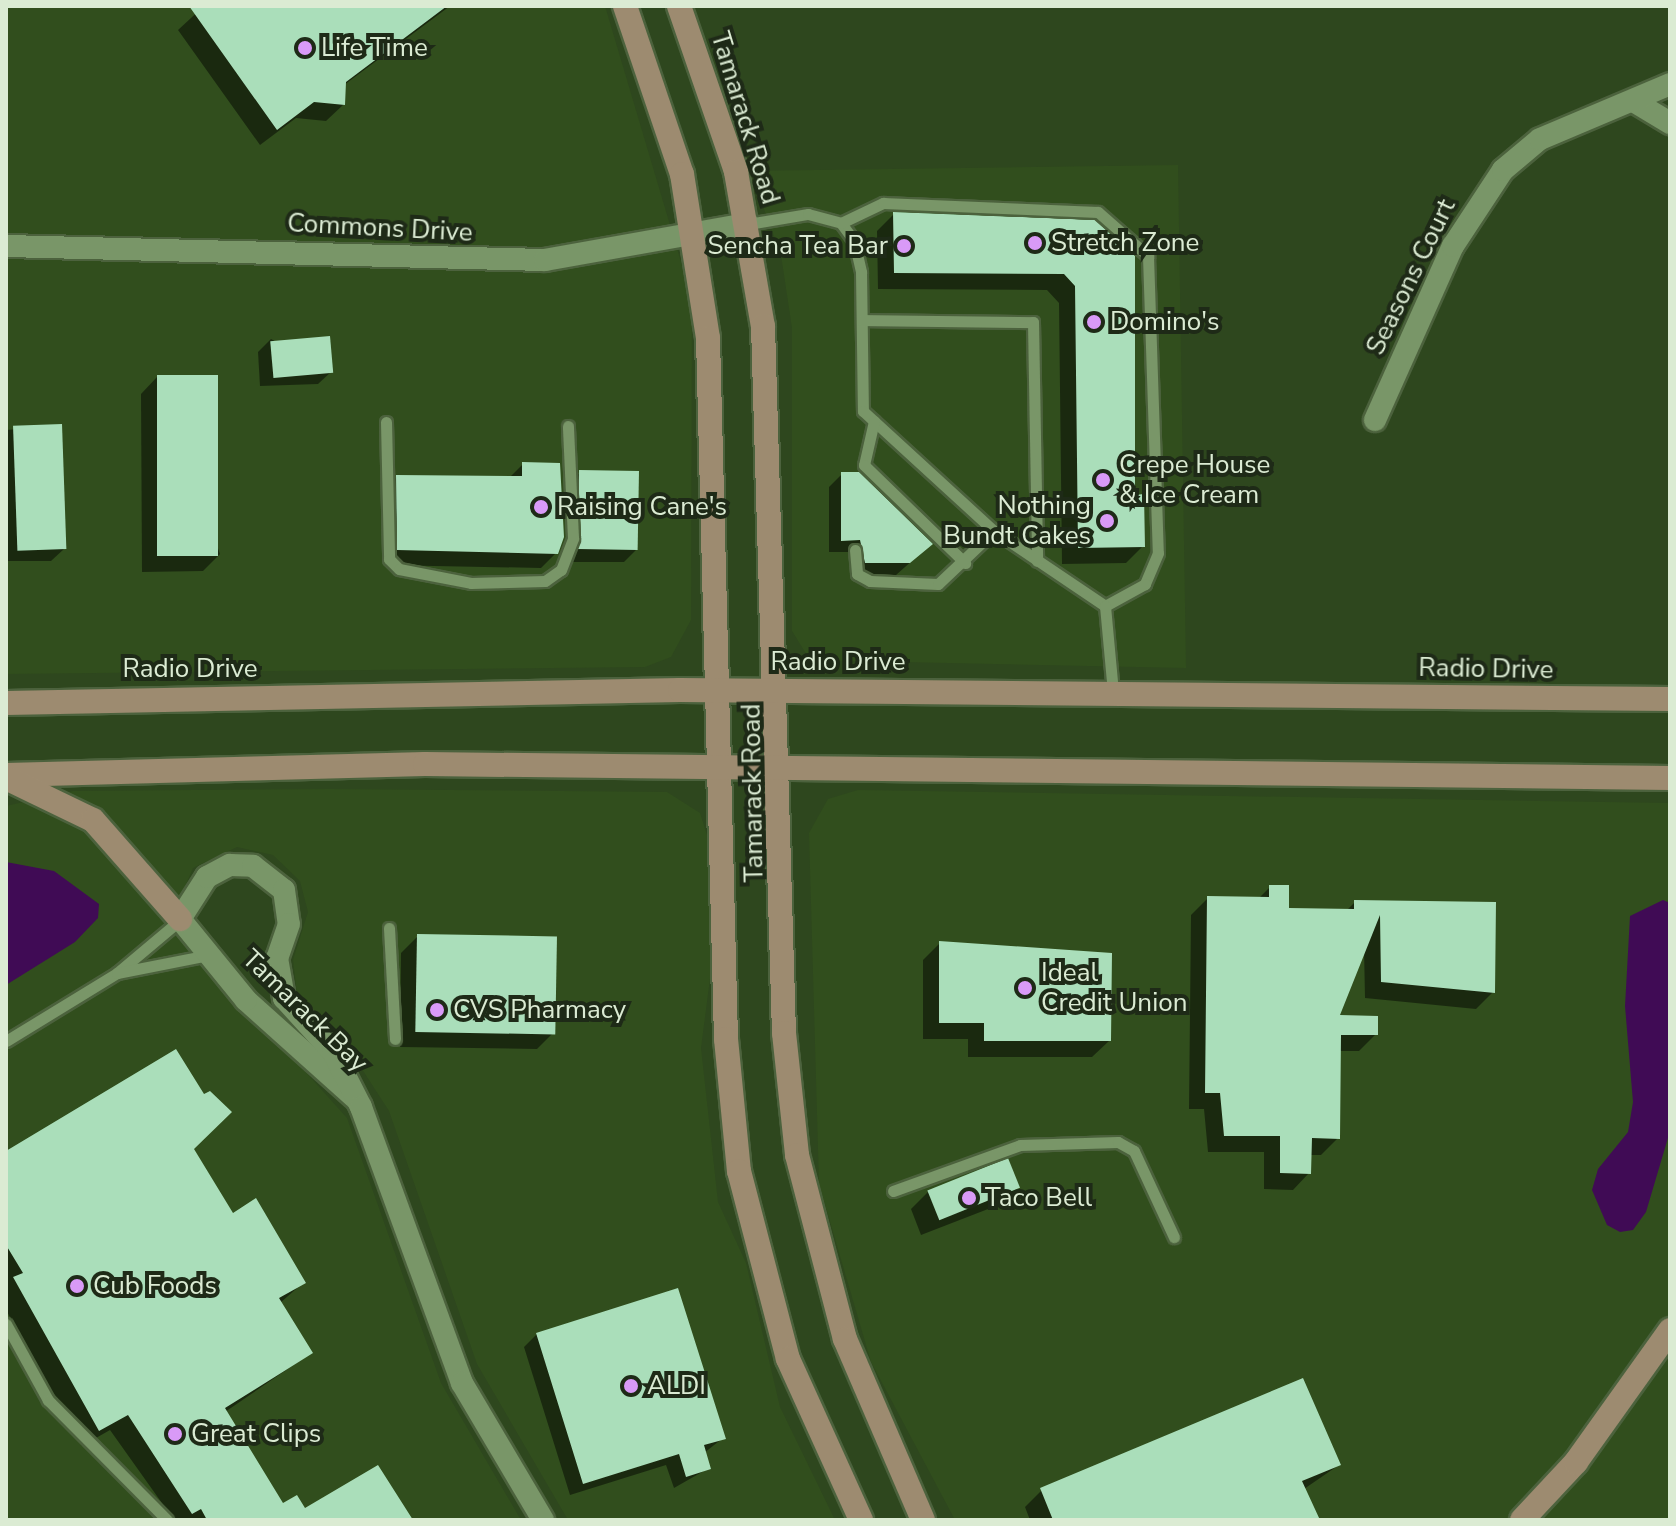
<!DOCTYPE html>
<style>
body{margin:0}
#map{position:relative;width:1676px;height:1526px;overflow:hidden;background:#2e471e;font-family:"Nunito Sans",sans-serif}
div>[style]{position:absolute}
.built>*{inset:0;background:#314e1d}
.water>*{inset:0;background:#400b55}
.shadow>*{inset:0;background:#0007}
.building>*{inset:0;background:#aadeba;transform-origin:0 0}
.roads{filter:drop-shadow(2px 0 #4c623d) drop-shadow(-2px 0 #4c623d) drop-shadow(0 2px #4c623d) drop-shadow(0 -2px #4c623d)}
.lane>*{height:11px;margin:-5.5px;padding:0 5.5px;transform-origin:5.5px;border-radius:5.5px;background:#799668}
.street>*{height:22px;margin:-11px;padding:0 11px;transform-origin:11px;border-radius:11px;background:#799668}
.secondary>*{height:24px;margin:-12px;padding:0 12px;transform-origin:12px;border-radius:12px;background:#9d8b70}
.dots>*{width:22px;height:22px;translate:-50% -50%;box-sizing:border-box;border:4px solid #1e2a17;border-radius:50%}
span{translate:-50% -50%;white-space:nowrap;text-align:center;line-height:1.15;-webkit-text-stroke:8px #1e2a17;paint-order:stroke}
.poi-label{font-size:26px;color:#dbebd3}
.left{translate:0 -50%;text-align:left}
.right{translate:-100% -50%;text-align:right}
.street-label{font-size:26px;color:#dbebd3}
.frame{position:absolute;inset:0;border:8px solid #dbebd3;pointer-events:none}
</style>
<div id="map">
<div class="built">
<i style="clip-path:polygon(6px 6px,605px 6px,692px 299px,691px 620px,671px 657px,645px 667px,6px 674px)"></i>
<i style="clip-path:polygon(1178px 165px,1186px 668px,810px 660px,792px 631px,792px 328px,781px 255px,750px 171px)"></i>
<i style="clip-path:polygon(330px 789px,667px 792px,700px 813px,708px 838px,711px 971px,701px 1048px,718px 1202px,746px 1263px,780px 1407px,835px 1520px,568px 1520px,477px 1364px,389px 1111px,358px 1063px,297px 994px,293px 960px,308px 912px,300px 881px,273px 855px,237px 847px,193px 868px,170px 921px,347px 1118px,441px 1383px,521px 1520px,6px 1520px,6px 806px,73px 791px)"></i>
<i style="clip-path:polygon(858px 790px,1670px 803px,1670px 1520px,955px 1520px,871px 1362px,819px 1184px,809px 833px,828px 799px)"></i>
</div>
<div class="water">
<i style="clip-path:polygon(6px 862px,54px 871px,99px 904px,98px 918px,75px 942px,6px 985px)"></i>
<i style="clip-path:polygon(1663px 900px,1670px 903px,1670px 1131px,1646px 1212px,1633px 1230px,1620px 1232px,1607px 1225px,1592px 1190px,1598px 1169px,1628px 1132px,1633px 1102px,1625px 1006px,1630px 916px)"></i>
</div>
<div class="shadow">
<i style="clip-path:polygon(204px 6px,450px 6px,344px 85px,343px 105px,326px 121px,296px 118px,260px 145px,178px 30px)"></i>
<i style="clip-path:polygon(894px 214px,1133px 257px,1133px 497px,1143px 546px,1126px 563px,1062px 564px,1059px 303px,1047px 290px,878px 289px,877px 231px)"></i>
<i style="clip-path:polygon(271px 339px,331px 372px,318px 384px,260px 386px,258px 352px)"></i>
<i style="clip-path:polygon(157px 377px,220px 554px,203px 571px,142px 572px,141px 394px)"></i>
<i style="clip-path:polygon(60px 426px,64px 549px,51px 561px,6px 561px,6px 430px)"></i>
<i style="clip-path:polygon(523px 464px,556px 553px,541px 568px,383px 565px,381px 493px,397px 477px,509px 478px)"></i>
<i style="clip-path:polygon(579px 474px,636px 550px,624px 562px,566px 562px,567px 487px)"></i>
<i style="clip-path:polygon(842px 474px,931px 544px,896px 575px,853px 575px,848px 552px,829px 552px,829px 487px)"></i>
<i style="clip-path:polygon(1270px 887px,1287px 910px,1346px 911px,1355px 902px,1494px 904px,1493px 992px,1476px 1009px,1365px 998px,1364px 949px,1337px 1017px,1376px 1034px,1359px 1051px,1339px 1051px,1338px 1138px,1321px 1155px,1310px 1155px,1309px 1173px,1293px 1190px,1264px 1189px,1264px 1152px,1208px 1152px,1204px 1109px,1189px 1109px,1191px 915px,1208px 898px,1258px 899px)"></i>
<i style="clip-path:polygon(418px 936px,554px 1032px,537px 1049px,400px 1047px,401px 953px)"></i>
<i style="clip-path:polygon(940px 943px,1109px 1041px,1092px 1057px,968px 1057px,968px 1039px,923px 1039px,923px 960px)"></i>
<i style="clip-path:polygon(192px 1149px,232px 1216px,304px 1282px,280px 1303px,311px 1353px,225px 1412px,282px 1506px,410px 1520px,174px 1520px,110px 1430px,82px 1446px,6px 1310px,6px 1153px)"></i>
<i style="clip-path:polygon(1017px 1188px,1001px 1204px,921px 1235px,911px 1209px,928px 1192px)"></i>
<i style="clip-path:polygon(537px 1334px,723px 1438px,704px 1453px,709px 1468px,674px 1488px,666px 1465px,570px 1495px,524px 1347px)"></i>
<i style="clip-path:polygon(1339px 1465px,1304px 1489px,1318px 1520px,1030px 1520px,1025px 1507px,1042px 1490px)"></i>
</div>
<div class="building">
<i style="clip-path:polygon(189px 6px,447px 6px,346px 82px,345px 105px,314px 102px,277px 130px)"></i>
<i style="clip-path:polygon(893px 212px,1095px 220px,1135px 256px,1135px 495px,1144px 494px,1145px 547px,1078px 548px,1075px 286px,1064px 274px,894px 273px)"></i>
<i style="left:330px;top:336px;width:37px;height:60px;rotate:85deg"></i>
<i style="left:157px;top:375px;width:61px;height:181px"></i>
<i style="left:62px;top:424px;width:125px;height:49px;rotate:88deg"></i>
<i style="clip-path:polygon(522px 462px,560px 463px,564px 537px,558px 554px,397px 550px,396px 475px,522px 476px)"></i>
<i style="left:639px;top:471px;width:79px;height:60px;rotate:91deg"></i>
<i style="clip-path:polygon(841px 472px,859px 472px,933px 544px,910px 563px,865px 563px,860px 540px,841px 541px)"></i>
<i style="clip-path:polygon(1269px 885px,1289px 885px,1289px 908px,1354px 909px,1354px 900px,1496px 902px,1495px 993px,1381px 982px,1380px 915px,1340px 1015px,1378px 1016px,1378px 1035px,1341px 1035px,1340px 1139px,1312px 1138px,1311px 1174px,1280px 1173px,1280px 1136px,1224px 1136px,1220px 1093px,1205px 1093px,1207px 896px,1269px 897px)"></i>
<i style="left:417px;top:934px;width:140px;height:98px;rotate:1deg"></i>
<i style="clip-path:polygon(939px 941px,1112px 953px,1111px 1041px,984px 1041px,984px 1023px,939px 1023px)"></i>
<i style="clip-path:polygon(176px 1049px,204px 1094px,210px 1091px,232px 1112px,194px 1149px,233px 1213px,256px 1198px,306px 1283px,279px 1298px,313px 1353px,225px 1408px,283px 1503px,297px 1495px,305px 1508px,378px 1465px,413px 1520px,207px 1520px,201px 1509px,192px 1514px,128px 1415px,99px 1431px,13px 1277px,23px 1273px,6px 1245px,6px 1151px)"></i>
<i style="left:1008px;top:1158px;width:32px;height:87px;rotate:68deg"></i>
<i style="clip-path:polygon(678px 1288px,726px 1439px,704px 1445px,711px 1469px,686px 1477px,679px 1454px,583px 1484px,536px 1333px)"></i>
<i style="clip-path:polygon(1303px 1378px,1341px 1465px,1302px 1481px,1320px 1520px,1053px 1520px,1040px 1488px)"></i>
</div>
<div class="roads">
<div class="lane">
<i style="left:841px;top:223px;width:22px;rotate:54deg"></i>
<i style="left:854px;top:241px;width:32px;rotate:77deg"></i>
<i style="left:861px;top:272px;width:139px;rotate:89.2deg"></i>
<i style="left:863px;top:411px;width:178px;rotate:42.5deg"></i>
<i style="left:994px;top:531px;width:134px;rotate:34deg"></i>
<i style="left:748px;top:224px;width:61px;rotate:-9.5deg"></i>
<i style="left:808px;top:214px;width:34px;rotate:15deg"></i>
<i style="left:841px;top:223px;width:47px;rotate:-25.5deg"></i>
<i style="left:883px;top:203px;width:215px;rotate:2.4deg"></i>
<i style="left:1098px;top:212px;width:67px;rotate:41.3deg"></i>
<i style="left:1148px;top:256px;width:297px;rotate:88.1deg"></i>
<i style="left:1158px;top:553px;width:34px;rotate:113deg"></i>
<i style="left:1145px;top:584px;width:46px;rotate:151.2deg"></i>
<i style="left:1105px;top:606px;width:86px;rotate:84.7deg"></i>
<i style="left:862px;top:320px;width:171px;rotate:0.7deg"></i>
<i style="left:1033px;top:322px;width:239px;rotate:89deg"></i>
<i style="left:874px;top:421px;width:45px;rotate:102.8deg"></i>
<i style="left:864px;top:465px;width:141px;rotate:44.1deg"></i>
<i style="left:386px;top:422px;width:137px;rotate:88.7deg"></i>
<i style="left:389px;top:559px;width:14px;rotate:45deg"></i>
<i style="left:399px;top:569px;width:73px;rotate:11deg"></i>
<i style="left:471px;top:583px;width:74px;rotate:-1.5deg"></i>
<i style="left:545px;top:581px;width:19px;rotate:-35deg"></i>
<i style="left:561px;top:570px;width:34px;rotate:-69deg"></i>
<i style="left:573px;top:538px;width:112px;rotate:-92.6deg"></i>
<i style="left:855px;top:550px;width:24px;rotate:85deg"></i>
<i style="left:857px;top:574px;width:15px;rotate:28deg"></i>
<i style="left:870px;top:581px;width:68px;rotate:2.5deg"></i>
<i style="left:938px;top:584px;width:77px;rotate:-43.4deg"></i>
<i style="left:389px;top:928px;width:111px;rotate:86.9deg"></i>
<i style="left:117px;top:973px;width:82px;rotate:-40.1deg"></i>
<i style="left:6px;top:1041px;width:130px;rotate:-31.5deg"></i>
<i style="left:117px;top:973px;width:94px;rotate:-11.1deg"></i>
<i style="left:893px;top:1191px;width:135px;rotate:-19.9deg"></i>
<i style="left:1020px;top:1145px;width:98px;rotate:-1.8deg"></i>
<i style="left:1118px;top:1142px;width:18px;rotate:29deg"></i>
<i style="left:1134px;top:1151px;width:95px;rotate:65.1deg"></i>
<i style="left:6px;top:1324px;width:87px;rotate:61.1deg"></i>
<i style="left:48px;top:1400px;width:169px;rotate:45.2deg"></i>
</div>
<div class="street">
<i style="left:1635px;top:102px;width:41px;rotate:31deg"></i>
<i style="left:6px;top:246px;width:539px;rotate:1.49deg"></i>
<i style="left:545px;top:260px;width:206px;rotate:-10.1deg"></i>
<i style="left:1375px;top:420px;width:191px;rotate:-65.9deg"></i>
<i style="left:1453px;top:246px;width:91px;rotate:-56.7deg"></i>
<i style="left:1503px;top:170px;width:48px;rotate:-40deg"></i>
<i style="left:1540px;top:139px;width:141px;rotate:-22.9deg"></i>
<i style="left:354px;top:1097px;width:145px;rotate:-138.1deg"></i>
<i style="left:246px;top:1000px;width:104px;rotate:-129.2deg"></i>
<i style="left:180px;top:919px;width:50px;rotate:-57.3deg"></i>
<i style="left:207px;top:877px;width:26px;rotate:-28deg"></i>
<i style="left:230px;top:865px;width:23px;rotate:2deg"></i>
<i style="left:253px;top:866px;width:39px;rotate:38deg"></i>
<i style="left:284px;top:890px;width:34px;rotate:82deg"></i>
<i style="left:289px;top:924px;width:36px;rotate:109deg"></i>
<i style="left:277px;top:958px;width:41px;rotate:80.1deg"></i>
<i style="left:284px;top:998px;width:73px;rotate:47.8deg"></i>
<i style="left:333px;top:1052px;width:62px;rotate:63deg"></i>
<i style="left:361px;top:1107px;width:294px;rotate:69.9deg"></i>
<i style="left:462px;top:1383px;width:159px;rotate:59.4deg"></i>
</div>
<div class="secondary">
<i style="left:625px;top:6px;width:177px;rotate:71.3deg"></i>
<i style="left:682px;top:174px;width:166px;rotate:81deg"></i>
<i style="left:708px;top:338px;width:701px;rotate:88.53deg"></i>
<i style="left:726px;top:1039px;width:133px;rotate:84.4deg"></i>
<i style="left:739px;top:1171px;width:194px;rotate:75.4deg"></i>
<i style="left:788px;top:1359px;width:177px;rotate:65.6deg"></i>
<i style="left:679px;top:6px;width:176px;rotate:71deg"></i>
<i style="left:736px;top:172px;width:156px;rotate:80.1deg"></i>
<i style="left:763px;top:326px;width:707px;rotate:88.3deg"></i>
<i style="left:784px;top:1033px;width:123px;rotate:83.9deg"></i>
<i style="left:797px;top:1155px;width:190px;rotate:75.4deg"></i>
<i style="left:845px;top:1339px;width:197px;rotate:66.7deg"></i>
<i style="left:6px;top:703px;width:674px;rotate:-1.1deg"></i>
<i style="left:680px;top:690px;width:990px;rotate:0.52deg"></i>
<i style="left:6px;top:775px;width:419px;rotate:-1.5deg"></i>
<i style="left:425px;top:764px;width:1245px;rotate:0.64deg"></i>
<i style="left:8px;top:779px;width:94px;rotate:25.8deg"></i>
<i style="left:93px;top:820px;width:132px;rotate:48.7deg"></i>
<i style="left:1522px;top:1520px;width:79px;rotate:-47deg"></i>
<i style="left:1576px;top:1462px;width:162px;rotate:-54.5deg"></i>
</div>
</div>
<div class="dots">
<i style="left:305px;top:48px;background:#d99af7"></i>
<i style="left:1035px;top:243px;background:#d99af7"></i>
<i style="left:904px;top:246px;background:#d99af7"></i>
<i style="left:1094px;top:322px;background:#d99af7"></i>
<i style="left:1103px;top:480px;background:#d99af7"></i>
<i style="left:541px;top:507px;background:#d99af7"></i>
<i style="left:1107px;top:521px;background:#d99af7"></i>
<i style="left:1025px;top:988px;background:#d99af7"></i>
<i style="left:437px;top:1010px;background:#d99af7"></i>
<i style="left:969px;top:1198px;background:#d99af7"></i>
<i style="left:77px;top:1286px;background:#d99af7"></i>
<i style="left:631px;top:1386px;background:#d99af7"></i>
<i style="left:175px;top:1434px;background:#d99af7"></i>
</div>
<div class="poi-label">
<span class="left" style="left:321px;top:48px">Life Time</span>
<span class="left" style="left:1051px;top:243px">Stretch Zone</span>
<span class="right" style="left:888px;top:246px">Sencha Tea Bar</span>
<span class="left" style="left:1110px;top:322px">Domino's</span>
<span class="left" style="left:1119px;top:480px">Crepe House<br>&amp; Ice Cream</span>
<span class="right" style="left:1091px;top:521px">Nothing<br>Bundt Cakes</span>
<span class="left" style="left:557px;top:507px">Raising Cane's</span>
<span class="left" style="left:1041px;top:988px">Ideal<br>Credit Union</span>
<span class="left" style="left:453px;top:1010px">CVS Pharmacy</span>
<span class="left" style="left:985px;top:1198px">Taco Bell</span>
<span class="left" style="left:93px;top:1286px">Cub Foods</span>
<span class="left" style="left:647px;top:1386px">ALDI</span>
<span class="left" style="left:191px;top:1434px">Great Clips</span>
</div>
<div class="street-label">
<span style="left:745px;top:118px;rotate:73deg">Tamarack Road</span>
<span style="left:380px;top:228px;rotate:3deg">Commons Drive</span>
<span style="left:1411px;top:277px;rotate:-64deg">Seasons Court</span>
<span style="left:838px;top:662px">Radio Drive</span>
<span style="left:190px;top:669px">Radio Drive</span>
<span style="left:1486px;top:669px;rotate:1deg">Radio Drive</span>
<span style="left:753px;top:793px;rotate:-91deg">Tamarack Road</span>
<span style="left:305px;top:1011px;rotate:44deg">Tamarack Bay</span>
</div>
<div class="frame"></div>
</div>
